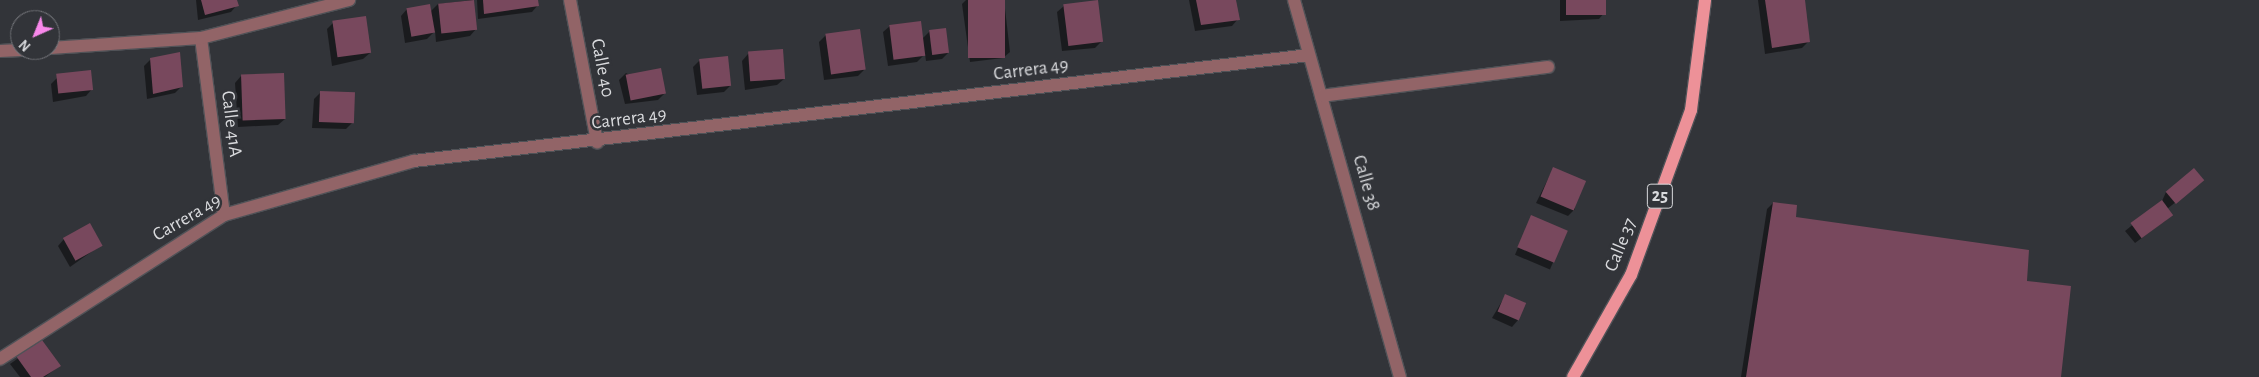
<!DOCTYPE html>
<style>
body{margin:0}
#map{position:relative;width:2259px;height:377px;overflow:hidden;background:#323439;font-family:"Alegreya Sans",sans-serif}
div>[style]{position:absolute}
.shadow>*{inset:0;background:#0007;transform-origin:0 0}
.building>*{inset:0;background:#78485d;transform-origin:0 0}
.roads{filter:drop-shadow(1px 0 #505257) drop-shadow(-1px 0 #505257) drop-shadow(0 1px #505257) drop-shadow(0 -1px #505257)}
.minor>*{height:12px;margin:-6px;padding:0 6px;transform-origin:6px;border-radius:6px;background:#926467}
.major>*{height:12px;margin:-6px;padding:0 6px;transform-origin:6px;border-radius:6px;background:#ed9198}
span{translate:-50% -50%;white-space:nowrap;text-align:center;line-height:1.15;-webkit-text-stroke:5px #323439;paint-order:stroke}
.shield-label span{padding:1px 4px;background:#323439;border:1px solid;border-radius:4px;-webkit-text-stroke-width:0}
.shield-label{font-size:18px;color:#d9dadd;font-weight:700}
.street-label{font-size:19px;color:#d9dadd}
.north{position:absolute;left:10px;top:10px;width:50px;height:50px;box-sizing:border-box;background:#323439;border:1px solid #75767b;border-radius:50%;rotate:224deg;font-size:14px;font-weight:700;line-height:20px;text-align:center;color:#d9dadd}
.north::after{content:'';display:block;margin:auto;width:18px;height:22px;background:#f888eb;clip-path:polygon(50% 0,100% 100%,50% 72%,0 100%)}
</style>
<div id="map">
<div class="shadow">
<i style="clip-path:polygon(196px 0,236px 0,237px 5px,231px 12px,198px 20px)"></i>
<i style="clip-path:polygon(473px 0,476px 29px,470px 36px,436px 42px,435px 31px,427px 39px,405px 43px,401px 16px,407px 9px,430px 12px,438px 4px)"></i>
<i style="clip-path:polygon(477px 0,537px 0,538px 5px,532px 12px,478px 19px)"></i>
<i style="clip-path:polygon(966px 0,1004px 0,1010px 52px,1003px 58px,970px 62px,962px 4px)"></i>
<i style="clip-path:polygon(1189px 0,1235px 0,1238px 19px,1232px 26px,1195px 31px)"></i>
<i style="clip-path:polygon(1560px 0,1605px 0,1605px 12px,1599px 19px,1560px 21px)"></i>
<i style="clip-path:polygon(1758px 0,1804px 0,1809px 41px,1802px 48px,1765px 54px)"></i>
<i style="clip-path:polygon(1064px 6px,1102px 41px,1095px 48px,1062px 51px,1057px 12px)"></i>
<i style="clip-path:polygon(333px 23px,370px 53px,363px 59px,332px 66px,327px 29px)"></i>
<i style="clip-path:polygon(890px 26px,922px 39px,930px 31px,948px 53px,942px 59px,926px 61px,925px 54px,917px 62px,888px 66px,883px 32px)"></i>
<i style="clip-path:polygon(826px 35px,864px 70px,858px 76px,824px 80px,819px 42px)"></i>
<i style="clip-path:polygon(782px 50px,784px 79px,777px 85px,745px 90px,742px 61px,748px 54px)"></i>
<i style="clip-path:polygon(151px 59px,181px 87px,175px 93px,147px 99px,144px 66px)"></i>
<i style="clip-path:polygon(699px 61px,730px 86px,724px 92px,697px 95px,693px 67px)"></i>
<i style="clip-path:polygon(626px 73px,664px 94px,658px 100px,625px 104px,619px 80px)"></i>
<i style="clip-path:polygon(241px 76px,285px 119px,278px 125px,238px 127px,235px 83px)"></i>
<i style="clip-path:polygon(57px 78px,92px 89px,86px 96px,53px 102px,51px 84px)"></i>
<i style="clip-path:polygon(321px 92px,352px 123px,346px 129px,312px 128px,314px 99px)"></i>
<i style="clip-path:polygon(1553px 169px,1575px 209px,1568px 216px,1536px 203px)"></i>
<i style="clip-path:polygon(2196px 186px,2167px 209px,2171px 215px,2165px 221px,2135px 243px,2125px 231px,2162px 201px,2166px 192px)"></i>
<i style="clip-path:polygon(1773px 203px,1795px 218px,2060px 377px,1741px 377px,1767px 209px)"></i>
<i style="left:1531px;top:217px;width:38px;height:41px;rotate:23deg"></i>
<i style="clip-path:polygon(64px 239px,101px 245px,70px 267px,58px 246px)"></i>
<i style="clip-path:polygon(1505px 296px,1518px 320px,1512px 327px,1492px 318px)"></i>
<i style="clip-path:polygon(41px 342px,59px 366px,45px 377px,20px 377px,10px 364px)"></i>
</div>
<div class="building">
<i style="clip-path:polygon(201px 0,237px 0,239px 6px,205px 15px)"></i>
<i style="left:474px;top:0;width:30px;height:36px;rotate:84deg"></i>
<i style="clip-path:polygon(483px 0,538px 0,539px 6px,484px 14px)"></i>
<i style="left:968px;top:0;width:37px;height:58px"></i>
<i style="left:1098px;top:0;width:42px;height:35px;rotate:83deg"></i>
<i style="clip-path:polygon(1196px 0,1236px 0,1240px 20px,1201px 25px)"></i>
<i style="left:1566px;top:0;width:40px;height:15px"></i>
<i style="clip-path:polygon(1765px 0,1805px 0,1810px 42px,1772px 48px)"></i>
<i style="left:430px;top:4px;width:29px;height:24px;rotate:80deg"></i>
<i style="left:366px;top:16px;width:37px;height:34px;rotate:82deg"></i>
<i style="left:921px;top:21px;width:35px;height:32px;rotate:83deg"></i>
<i style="left:946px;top:28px;width:25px;height:17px;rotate:83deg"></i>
<i style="left:860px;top:29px;width:41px;height:35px;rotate:82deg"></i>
<i style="left:783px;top:49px;width:30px;height:35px;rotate:86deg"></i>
<i style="clip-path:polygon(180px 52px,183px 87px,153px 94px,150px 58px)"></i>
<i style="left:728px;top:56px;width:30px;height:29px;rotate:84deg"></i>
<i style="left:661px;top:68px;width:26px;height:36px;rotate:79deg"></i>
<i style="left:91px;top:70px;width:20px;height:35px;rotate:84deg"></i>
<i style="left:284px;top:73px;width:46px;height:43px;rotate:88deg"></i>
<i style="left:320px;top:91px;width:35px;height:31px;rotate:2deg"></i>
<i style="left:1553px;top:167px;width:36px;height:32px;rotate:23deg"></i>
<i style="left:2194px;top:168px;width:16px;height:37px;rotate:50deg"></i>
<i style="left:2162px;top:200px;width:19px;height:39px;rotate:54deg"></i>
<i style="clip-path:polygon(1773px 202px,1797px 205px,1796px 217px,2029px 250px,2027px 281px,2071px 286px,2061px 377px,1746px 377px)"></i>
<i style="left:1531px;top:215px;width:40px;height:35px;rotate:23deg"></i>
<i style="left:90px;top:223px;width:26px;height:31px;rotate:61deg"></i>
<i style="left:1505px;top:294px;width:23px;height:19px;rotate:23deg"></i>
<i style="clip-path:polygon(42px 340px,61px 366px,43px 377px,31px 377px,16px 356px)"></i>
</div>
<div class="roads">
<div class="minor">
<i style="left:570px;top:0;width:145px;rotate:79.2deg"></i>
<i style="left:1294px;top:0;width:392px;rotate:74.3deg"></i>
<i style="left:201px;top:38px;width:178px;rotate:82.6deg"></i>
<i style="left:50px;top:48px;width:151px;rotate:-3.8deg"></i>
<i style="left:201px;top:38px;width:153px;rotate:-14.4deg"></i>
<i style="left:0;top:51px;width:21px;rotate:-3deg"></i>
<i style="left:1321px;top:96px;width:229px;rotate:-7.3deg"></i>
<i style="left:0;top:359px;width:266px;rotate:-32.7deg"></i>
<i style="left:224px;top:215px;width:198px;rotate:-15.9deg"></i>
<i style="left:414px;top:161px;width:901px;rotate:-6.75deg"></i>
</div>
<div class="major">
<i style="left:1573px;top:377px;width:117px;rotate:-60.4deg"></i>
<i style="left:1631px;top:275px;width:176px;rotate:-70deg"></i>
<i style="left:1691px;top:110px;width:111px;rotate:-82.7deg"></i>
</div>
</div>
<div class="shield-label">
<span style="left:1660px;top:196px">25</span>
</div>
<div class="street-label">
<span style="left:602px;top:68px;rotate:79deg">Calle 40</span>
<span style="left:1031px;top:70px;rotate:-7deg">Carrera 49</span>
<span style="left:629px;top:119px;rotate:-7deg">Carrera 49</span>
<span style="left:231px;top:124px;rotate:83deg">Calle 41A</span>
<span style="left:1366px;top:183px;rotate:74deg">Calle 38</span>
<span style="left:187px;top:218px;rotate:-30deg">Carrera 49</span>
<span style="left:1621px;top:245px;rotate:-68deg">Calle 37</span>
</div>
<div class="north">N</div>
</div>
